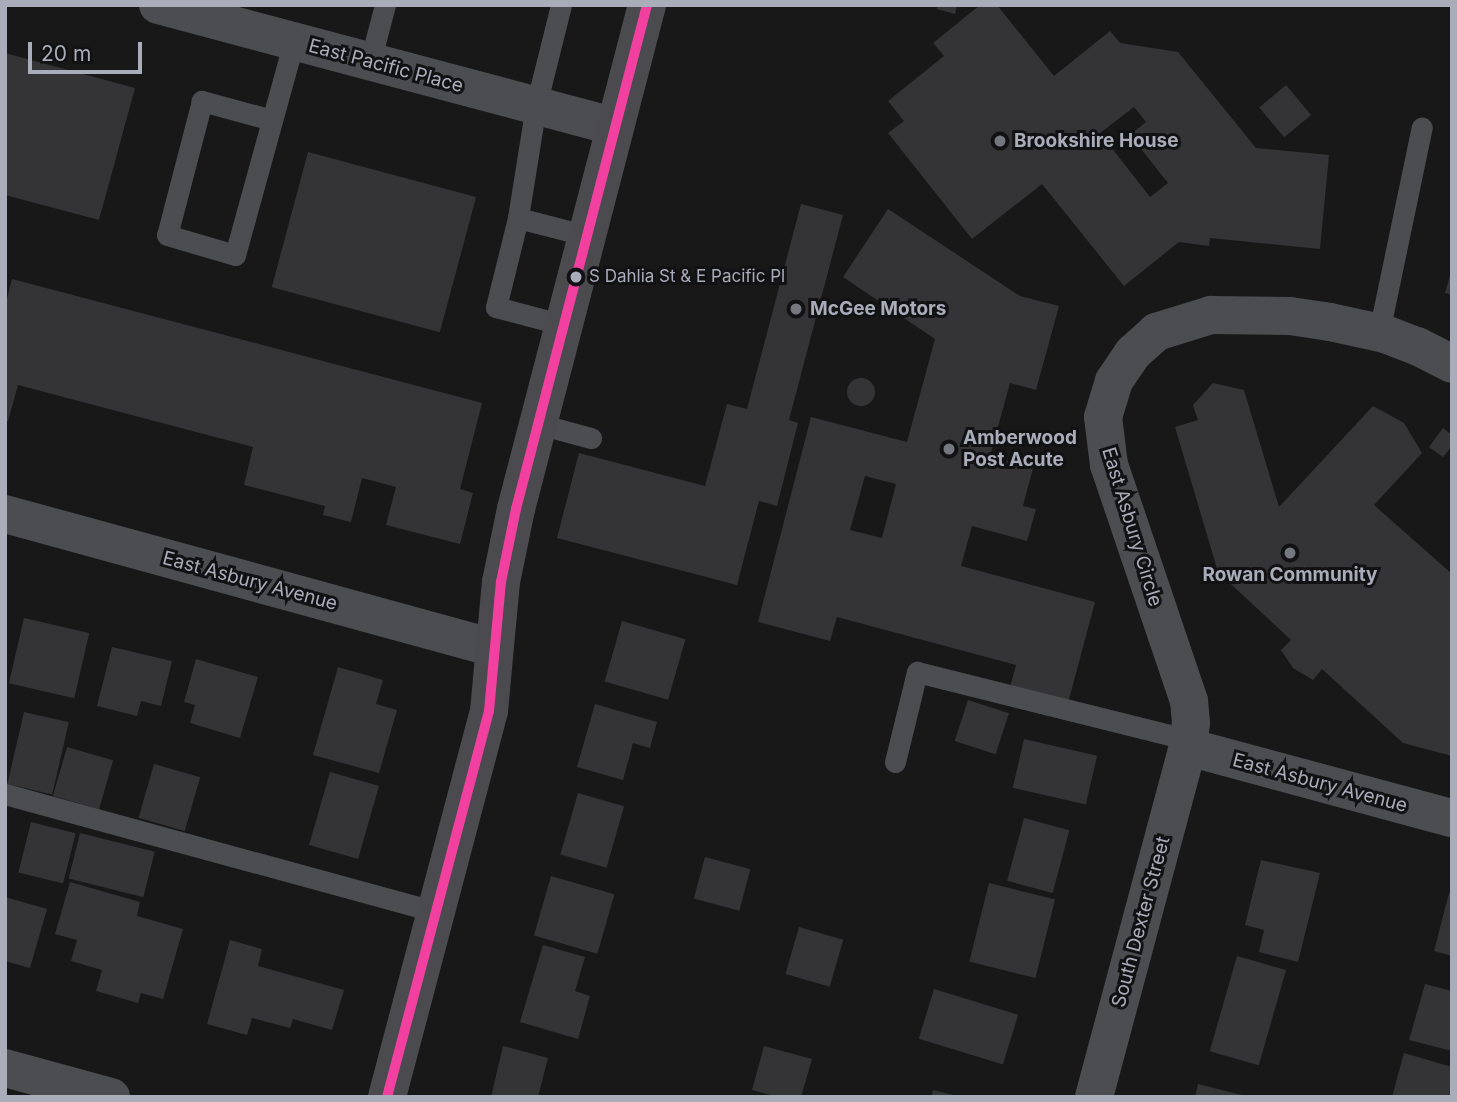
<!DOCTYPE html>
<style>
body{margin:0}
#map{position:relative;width:1457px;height:1102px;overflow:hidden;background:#181818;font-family:Inter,sans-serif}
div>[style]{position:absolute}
.building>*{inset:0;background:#343436;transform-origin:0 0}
.round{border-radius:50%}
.lane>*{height:21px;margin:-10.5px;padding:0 10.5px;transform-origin:10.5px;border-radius:10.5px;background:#4c4d51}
.street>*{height:38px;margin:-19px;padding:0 19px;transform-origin:19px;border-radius:19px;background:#4c4d51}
.secondary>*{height:38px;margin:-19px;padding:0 19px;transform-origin:19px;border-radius:19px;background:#4b4b4f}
.bus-1>*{height:10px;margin:-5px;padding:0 5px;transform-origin:5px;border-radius:5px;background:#f240a1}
.dots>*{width:19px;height:19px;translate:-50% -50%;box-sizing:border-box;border:4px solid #121214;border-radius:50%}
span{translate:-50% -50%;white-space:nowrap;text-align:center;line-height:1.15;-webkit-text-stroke:6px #121214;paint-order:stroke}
.bus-label{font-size:17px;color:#a9acb9}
.left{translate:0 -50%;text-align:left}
.street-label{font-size:19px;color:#a9acb9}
.poi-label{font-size:19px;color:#a9acb9;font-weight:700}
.frame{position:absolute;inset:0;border:7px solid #a9acb9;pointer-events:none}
.scale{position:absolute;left:28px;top:42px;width:114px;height:32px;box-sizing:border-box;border:4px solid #a9acb9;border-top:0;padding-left:9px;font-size:21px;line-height:24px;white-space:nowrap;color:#a9acb9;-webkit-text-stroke:5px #121214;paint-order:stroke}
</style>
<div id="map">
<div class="building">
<i style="clip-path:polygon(938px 5px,957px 5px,955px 14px,937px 9px)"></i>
<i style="clip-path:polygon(evenodd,980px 5px,997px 5px,1054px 76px,1110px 31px,1120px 43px,1178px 52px,1256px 148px,1329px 155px,1320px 249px,1210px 238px,1209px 246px,1179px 242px,1124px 286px,1042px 184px,972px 239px,888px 133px,904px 121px,888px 101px,944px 56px,933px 43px,980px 5px,1134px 107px,1146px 122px,1130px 135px,1168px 183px,1150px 197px,1100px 133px,1134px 107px)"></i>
<i style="clip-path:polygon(5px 53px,135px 88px,99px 220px,5px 195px)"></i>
<i style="left:1286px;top:85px;width:39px;height:35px;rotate:50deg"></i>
<i style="left:308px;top:152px;width:174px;height:140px;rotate:15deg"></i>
<i style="clip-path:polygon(801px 204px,843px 215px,789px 420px,798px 423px,777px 506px,759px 501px,737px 585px,557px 538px,579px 453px,705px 486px,727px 404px,747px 409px)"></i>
<i style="clip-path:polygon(evenodd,888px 209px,1020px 296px,1059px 306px,1036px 390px,1010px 383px,990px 456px,1033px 468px,1023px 506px,1036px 509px,1027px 541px,972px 526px,961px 566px,1095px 602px,1068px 703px,1010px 687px,1016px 665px,837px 617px,830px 641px,758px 622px,811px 417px,907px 442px,935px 339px,843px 277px,888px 209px,865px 476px,896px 484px,882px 538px,850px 530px,865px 476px)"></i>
<i style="clip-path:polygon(1451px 272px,1452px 272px,1452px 295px,1445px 293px)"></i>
<i style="clip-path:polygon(12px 279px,482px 403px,460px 489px,473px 493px,460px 544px,386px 525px,396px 487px,362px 478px,351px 522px,323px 515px,325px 506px,244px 485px,253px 447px,18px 385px,8px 421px,5px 420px,5px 306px)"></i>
<i class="round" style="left:847px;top:378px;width:28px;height:28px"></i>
<i style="clip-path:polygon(1213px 383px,1244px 390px,1279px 507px,1373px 406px,1404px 423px,1422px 453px,1374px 505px,1452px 574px,1452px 756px,1403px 743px,1322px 669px,1313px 680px,1293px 668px,1281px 650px,1291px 640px,1218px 572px,1175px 427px,1198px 420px,1193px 405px)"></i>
<i style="clip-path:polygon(1443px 428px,1452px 435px,1452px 446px,1443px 457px,1429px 447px)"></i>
<i style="left:24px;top:618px;width:67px;height:67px;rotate:13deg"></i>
<i style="left:622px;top:621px;width:66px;height:63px;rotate:16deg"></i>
<i style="clip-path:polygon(112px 647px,172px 661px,161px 706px,141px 701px,137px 716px,97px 706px)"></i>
<i style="clip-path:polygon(196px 659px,258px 677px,240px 738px,190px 723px,195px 705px,184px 702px)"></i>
<i style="clip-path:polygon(338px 667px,383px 680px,376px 704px,397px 710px,379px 773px,313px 755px)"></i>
<i style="left:968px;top:700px;width:43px;height:43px;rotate:18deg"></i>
<i style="clip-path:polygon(595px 704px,657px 722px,650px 748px,633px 743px,623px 780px,577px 767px)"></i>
<i style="left:24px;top:712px;width:46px;height:74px;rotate:13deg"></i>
<i style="left:1024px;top:739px;width:75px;height:50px;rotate:13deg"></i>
<i style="left:67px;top:747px;width:48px;height:51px;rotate:16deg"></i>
<i style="left:154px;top:764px;width:48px;height:56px;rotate:16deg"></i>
<i style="left:330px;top:772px;width:51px;height:76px;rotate:16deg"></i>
<i style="left:578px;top:793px;width:48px;height:64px;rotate:16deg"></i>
<i style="left:1024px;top:818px;width:47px;height:65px;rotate:15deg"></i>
<i style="left:31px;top:822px;width:46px;height:52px;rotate:14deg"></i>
<i style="left:80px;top:833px;width:77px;height:47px;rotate:14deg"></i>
<i style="left:705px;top:857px;width:47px;height:43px;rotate:15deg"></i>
<i style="clip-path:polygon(1261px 860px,1320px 873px,1298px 962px,1259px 952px,1264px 930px,1245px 925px)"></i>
<i style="left:551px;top:876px;width:66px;height:62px;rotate:16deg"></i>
<i style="clip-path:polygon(70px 882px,140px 902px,137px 916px,183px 929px,163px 999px,141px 993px,138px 1003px,96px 991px,102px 970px,71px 961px,77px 940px,55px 934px)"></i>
<i style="left:989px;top:883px;width:68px;height:81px;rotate:14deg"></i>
<i style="clip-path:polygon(1449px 893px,1452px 894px,1452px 956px,1434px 951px)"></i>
<i style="clip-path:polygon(5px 897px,47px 909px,30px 968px,5px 961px)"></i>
<i style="left:799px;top:927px;width:46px;height:49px;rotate:16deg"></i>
<i style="clip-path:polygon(230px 940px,262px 949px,258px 966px,344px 990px,332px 1030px,293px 1019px,290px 1028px,252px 1018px,247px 1035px,207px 1024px)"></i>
<i style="clip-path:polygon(543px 945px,585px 957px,575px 991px,590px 996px,578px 1039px,520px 1022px)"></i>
<i style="left:1237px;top:956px;width:51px;height:99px;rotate:16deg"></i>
<i style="clip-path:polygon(1425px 984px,1452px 991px,1452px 1051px,1409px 1040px)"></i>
<i style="left:934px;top:989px;width:88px;height:52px;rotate:17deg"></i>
<i style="clip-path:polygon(503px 1046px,548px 1058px,538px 1097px,491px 1097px)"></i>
<i style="clip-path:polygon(764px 1046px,812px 1059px,801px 1097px,777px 1097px,752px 1090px)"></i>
<i style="clip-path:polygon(1404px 1053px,1452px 1067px,1452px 1097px,1392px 1097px)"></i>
<i style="clip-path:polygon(1198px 1084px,1246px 1096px,1246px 1097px,1195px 1097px)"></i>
<i style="clip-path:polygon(933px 1090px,957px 1096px,957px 1097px,931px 1097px)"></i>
</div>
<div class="lane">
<i style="left:561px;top:5px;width:103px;rotate:104deg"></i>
<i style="left:536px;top:105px;width:114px;rotate:99.1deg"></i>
<i style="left:518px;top:218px;width:92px;rotate:103.9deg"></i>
<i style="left:496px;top:307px;width:70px;rotate:14.8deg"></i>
<i style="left:370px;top:62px;width:59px;rotate:-75.3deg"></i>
<i style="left:272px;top:120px;width:73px;rotate:-164.8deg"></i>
<i style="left:202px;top:101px;width:138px;rotate:104.6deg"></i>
<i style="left:167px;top:235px;width:71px;rotate:16.4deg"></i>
<i style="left:235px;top:255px;width:222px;rotate:-74.6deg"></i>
<i style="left:518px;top:218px;width:72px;rotate:14.4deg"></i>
<i style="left:1379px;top:332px;width:209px;rotate:-78.2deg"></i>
<i style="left:539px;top:424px;width:54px;rotate:15.1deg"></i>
<i style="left:895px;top:762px;width:93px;rotate:-76.3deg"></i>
<i style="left:917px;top:672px;width:280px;rotate:14deg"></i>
<i style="left:5px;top:794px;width:447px;rotate:15.3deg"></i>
</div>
<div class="street">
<i style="left:158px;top:5px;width:473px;rotate:14.9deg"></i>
<i style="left:5px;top:514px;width:507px;rotate:15.32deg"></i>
<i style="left:1188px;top:747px;width:273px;rotate:15.1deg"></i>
<i style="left:5px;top:1068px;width:110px;rotate:15.3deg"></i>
<i style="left:1094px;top:1097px;width:362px;rotate:-75deg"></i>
<i style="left:1188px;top:747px;width:24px;rotate:-83deg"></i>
<i style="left:1191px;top:723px;width:22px;rotate:-95deg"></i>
<i style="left:1189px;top:701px;width:249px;rotate:-108.7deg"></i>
<i style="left:1109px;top:465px;width:48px;rotate:-97.1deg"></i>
<i style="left:1103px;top:417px;width:38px;rotate:-73deg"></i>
<i style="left:1114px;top:381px;width:34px;rotate:-56deg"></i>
<i style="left:1133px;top:353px;width:31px;rotate:-42deg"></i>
<i style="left:1156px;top:332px;width:58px;rotate:-17.2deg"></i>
<i style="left:1211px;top:315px;width:79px;rotate:0.7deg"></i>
<i style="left:1290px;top:316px;width:40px;rotate:8.5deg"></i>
<i style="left:1330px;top:322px;width:56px;rotate:12.3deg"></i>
<i style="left:1385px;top:334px;width:34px;rotate:21deg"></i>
<i style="left:1417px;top:346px;width:39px;rotate:27deg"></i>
</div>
<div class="secondary">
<i style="left:387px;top:1097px;width:399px;rotate:-75.2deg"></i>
<i style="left:489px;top:711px;width:130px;rotate:-84.7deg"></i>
<i style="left:501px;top:582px;width:75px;rotate:-78.4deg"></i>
<i style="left:516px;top:509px;width:521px;rotate:-75.43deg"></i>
</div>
<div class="bus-1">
<i style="left:387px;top:1097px;width:399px;rotate:-75.2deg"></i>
<i style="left:489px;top:711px;width:130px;rotate:-84.7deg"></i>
<i style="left:501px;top:582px;width:75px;rotate:-78.4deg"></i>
<i style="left:516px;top:509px;width:521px;rotate:-75.43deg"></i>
</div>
<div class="dots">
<i style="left:1000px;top:141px;background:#767881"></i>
<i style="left:576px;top:277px;background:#a9acb9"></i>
<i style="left:796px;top:309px;background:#767881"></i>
<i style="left:949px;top:449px;background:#767881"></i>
<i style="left:1290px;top:553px;background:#767881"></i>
</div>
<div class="bus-label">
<span class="left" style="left:589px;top:277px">S Dahlia St &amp; E Pacific Pl</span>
</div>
<div class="street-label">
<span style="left:386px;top:66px;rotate:15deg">East Pacific Place</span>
<span style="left:1132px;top:527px;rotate:73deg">East Asbury Circle</span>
<span style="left:250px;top:581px;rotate:15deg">East Asbury Avenue</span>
<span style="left:1320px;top:783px;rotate:15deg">East Asbury Avenue</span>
<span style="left:1141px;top:922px;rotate:-75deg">South Dexter Street</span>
</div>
<div class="poi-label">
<span class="left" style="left:1014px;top:141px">Brookshire House</span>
<span class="left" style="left:810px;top:309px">McGee Motors</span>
<span class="left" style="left:963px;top:449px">Amberwood<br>Post Acute</span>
<span style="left:1290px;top:575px">Rowan Community</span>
</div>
<div class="frame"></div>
<div class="scale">20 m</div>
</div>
